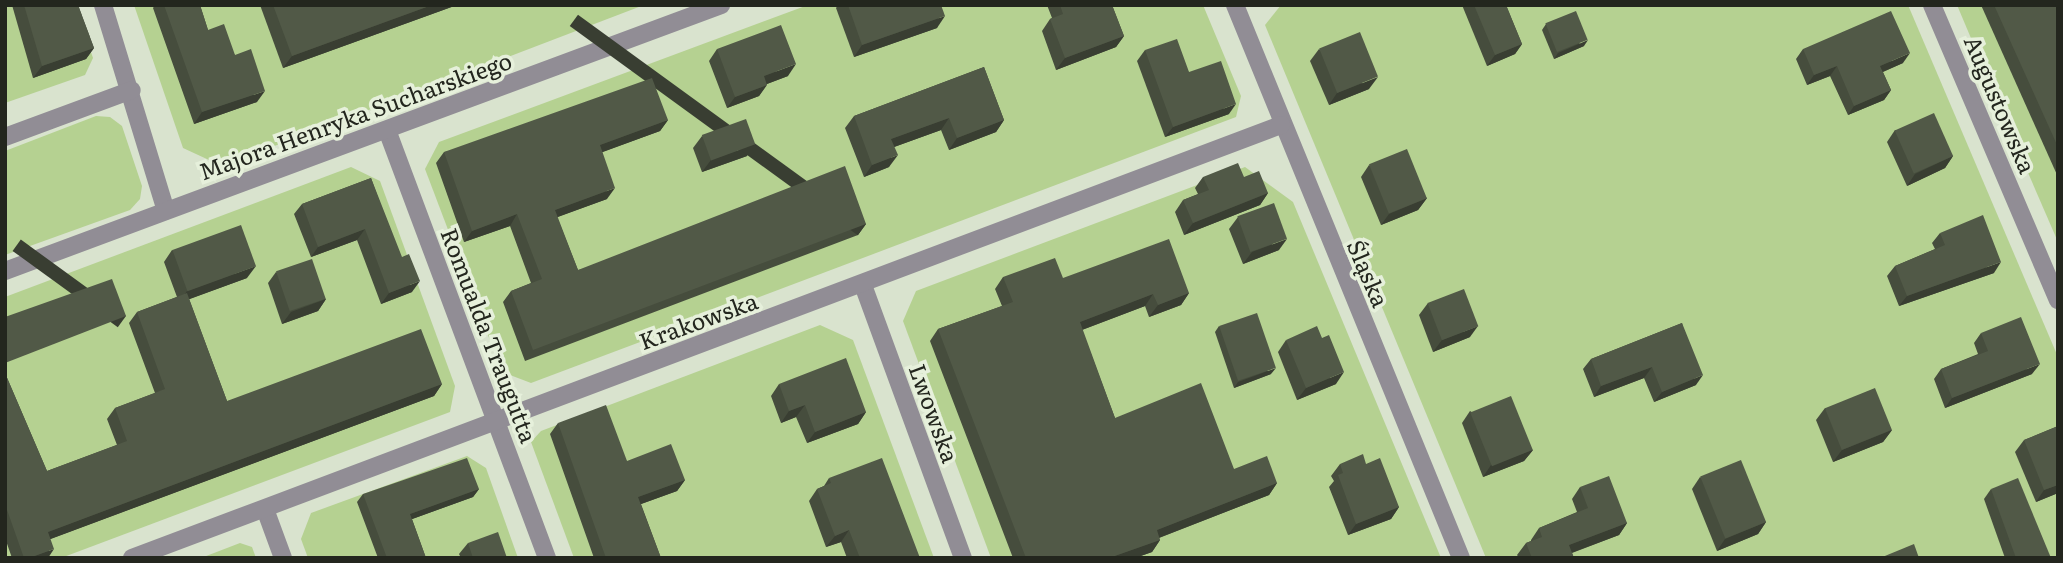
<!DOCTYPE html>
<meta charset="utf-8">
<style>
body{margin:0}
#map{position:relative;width:2063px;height:563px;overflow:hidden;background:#d9e3ce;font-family:Literata,serif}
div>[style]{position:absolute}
.green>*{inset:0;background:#b5d191}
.minor>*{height:18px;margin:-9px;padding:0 9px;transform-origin:9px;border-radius:9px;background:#918d95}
.wall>*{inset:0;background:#464d3d}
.shaded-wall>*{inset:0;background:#393e32;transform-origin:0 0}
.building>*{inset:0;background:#515947;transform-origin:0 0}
span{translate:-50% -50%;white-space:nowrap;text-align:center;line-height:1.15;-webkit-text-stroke:7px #e6f0db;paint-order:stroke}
.street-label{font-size:23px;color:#23261e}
.frame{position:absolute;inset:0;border:7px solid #23261e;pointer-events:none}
</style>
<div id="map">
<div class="green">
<i style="clip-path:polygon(5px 5px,75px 5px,93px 58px,85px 75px,5px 103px)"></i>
<i style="clip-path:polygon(134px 5px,644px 5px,222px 166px,183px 148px)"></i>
<i style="clip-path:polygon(808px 5px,1203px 5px,1241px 96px,1236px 117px,704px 318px,531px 383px,502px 372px,425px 169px,439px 142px)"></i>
<i style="clip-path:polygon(1281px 5px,1908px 5px,2058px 357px,2058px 558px,1486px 558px,1265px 25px)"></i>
<i style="clip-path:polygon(1957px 5px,2058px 5px,2058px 242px,2016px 145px)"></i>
<i style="clip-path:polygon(96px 116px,110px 117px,122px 126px,142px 186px,140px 199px,130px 210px,5px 255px,5px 151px)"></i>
<i style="clip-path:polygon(351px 167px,380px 181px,455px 386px,450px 412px,61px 558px,5px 558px,5px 297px)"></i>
<i style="clip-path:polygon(1245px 167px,1293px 202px,1441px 558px,991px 558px,903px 321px,916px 291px)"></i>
<i style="clip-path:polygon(820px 325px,853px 340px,934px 558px,574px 558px,531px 442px,541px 431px)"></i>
<i style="clip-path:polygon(467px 456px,486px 468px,518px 558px,308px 558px,301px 539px,311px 513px)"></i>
<i style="clip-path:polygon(240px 543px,252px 547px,256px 558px,201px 558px)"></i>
</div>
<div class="minor">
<i style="left:103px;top:5px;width:215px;rotate:73deg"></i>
<i style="left:1235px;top:5px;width:597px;rotate:67.77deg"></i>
<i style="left:1932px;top:5px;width:321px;rotate:66.9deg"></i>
<i style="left:387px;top:130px;width:457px;rotate:69.5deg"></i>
<i style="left:5px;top:137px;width:135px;rotate:-20.3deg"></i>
<i style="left:5px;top:271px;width:764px;rotate:-20.38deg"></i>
<i style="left:863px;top:285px;width:291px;rotate:69.9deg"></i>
<i style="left:265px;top:509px;width:52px;rotate:69.8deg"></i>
<i style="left:132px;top:558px;width:1228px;rotate:-20.65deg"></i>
</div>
<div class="wall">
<i style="clip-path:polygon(12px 5px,78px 5px,94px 48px,86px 59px,33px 78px)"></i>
<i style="clip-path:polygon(155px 5px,200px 5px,208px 30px,235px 55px,257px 102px,194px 124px,153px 8px)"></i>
<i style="clip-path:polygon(260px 5px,457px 5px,283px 68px)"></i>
<i style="clip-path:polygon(838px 5px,941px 5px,937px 28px,854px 57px,836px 8px)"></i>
<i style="clip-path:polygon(1047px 5px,1112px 5px,1124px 36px,1116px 47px,1056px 70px,1042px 31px,1050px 19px,1052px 18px)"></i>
<i style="clip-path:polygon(1462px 5px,1506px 5px,1522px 44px,1515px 54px,1487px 66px)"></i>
<i style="clip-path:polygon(1981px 5px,2058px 5px,2058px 177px)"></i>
<i style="clip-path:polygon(1546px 24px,1584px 46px,1554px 59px,1542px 30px)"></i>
<i style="clip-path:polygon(717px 49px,788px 76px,767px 84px,759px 96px,727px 108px,709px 61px)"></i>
<i style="clip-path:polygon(1319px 49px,1369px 89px,1329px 105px,1310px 61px)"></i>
<i style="clip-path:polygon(1803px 49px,1903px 63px,1883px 72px,1891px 90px,1884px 100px,1848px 115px,1830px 76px,1807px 85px,1796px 59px)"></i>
<i style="clip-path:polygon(1145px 50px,1189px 72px,1229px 114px,1165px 137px,1137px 61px)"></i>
<i style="clip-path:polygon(984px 67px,1004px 120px,996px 132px,949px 150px,941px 130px,894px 147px,889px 167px,864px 177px,845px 128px,854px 116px)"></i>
<i style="clip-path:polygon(668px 120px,660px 131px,602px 152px,607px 199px,557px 217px,578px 270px,866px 224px,858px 235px,525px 361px,503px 302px,511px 291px,531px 283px,510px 226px,464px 242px,436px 163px,444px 152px)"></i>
<i style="clip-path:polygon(1895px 130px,1953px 156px,1945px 168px,1907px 186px,1887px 142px)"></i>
<i style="clip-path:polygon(702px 136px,747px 156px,702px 172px,693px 148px)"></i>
<i style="clip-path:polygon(1369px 165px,1427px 198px,1418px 210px,1381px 225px,1361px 177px)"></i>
<i style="clip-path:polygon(1203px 177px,1244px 177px,1268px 193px,1260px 205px,1184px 235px,1175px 212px,1183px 200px,1198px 194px,1195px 188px)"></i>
<i style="clip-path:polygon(371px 178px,412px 292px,381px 304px,357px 240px,311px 257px,294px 214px,302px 204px)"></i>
<i style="clip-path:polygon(1238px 217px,1279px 250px,1243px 264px,1229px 229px)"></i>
<i style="clip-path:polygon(1940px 233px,1994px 273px,1899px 306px,1887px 276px,1895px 266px,1935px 249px,1932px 243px)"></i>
<i style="clip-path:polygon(172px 250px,247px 278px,189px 299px,227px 401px,442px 384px,434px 396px,50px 539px,48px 558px,12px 558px,5px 538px,5px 373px,47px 471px,117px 445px,107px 419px,115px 408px,155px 393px,129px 323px,137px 312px,177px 297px,164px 262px)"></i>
<i style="clip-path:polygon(276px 272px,326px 299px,318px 311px,282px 324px,268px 283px)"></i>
<i style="clip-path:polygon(1003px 277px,1063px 278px,1189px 293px,1181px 305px,1149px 317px,1145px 306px,1082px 330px,1115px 418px,1234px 469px,1277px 483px,1269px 495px,1159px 538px,1160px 540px,1152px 552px,1135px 558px,1013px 558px,930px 341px,938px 329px,1002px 306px,995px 289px)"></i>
<i style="clip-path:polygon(1428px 303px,1470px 337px,1433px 352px,1419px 315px)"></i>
<i style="clip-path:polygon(1682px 323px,1696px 385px,1654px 402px,1644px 378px,1594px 397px,1583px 369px,1591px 359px)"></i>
<i style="clip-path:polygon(1219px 326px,1271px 374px,1234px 388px,1215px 332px)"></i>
<i style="clip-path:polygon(1981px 333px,2032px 374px,1945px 408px,1934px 379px,1941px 369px,1978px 354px,1974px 343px)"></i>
<i style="clip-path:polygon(1286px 340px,1336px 384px,1297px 400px,1278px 352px)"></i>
<i style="clip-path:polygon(779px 384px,866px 412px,858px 424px,807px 443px,796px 417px,781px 423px,771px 396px)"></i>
<i style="clip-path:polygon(1825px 408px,1892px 430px,1883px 442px,1833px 462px,1816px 420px)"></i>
<i style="clip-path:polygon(1470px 411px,1533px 450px,1524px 461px,1483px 477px,1462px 423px)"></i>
<i style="clip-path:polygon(558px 423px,627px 461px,685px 480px,677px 491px,641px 504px,661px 558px,594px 558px,550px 434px)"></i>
<i style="clip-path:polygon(2058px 426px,2058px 493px,2036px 502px,2015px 452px,2024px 440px)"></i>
<i style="clip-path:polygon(1340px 464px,1366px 464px,1399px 507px,1391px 519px,1348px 535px,1329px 487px,1334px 481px,1331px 476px)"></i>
<i style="clip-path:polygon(1700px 477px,1766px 522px,1758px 534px,1717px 551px,1692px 489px)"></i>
<i style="clip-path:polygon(829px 478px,920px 558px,847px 558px,841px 542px,826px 547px,809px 501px,817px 489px,824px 486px)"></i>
<i style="clip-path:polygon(1580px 487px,1627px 523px,1619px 535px,1572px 553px,1574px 558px,1519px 558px,1517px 555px,1526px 543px,1531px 541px,1531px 540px,1539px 528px,1577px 512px,1572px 499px)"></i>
<i style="clip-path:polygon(479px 489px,473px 497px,412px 519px,426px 558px,378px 558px,357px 502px,363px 494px)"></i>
<i style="clip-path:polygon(1991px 489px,2051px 558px,2005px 558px,1984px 499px)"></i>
<i style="clip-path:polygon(468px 543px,507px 558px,461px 558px,459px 554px)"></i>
</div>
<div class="shaded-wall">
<i style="clip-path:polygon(432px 5px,457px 5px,283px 68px,292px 56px)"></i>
<i style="clip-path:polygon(945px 16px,937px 28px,854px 57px,862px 45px)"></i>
<i style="clip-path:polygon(1124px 36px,1116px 47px,1056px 70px,1065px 58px)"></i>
<i style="clip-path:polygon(1588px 40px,1584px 46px,1554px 59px,1558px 53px)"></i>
<i style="clip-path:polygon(1522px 44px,1515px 54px,1487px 66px,1495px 55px)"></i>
<i style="clip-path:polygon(94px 48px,86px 59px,33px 78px,42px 66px)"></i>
<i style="clip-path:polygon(1910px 53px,1903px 63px,1873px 76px,1880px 66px)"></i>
<i style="clip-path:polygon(796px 64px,788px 76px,756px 88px,764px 76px)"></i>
<i style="clip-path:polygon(1837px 66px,1830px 76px,1807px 85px,1814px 75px)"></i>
<i style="clip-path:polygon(1378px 77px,1369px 89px,1329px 105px,1337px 93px)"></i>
<i style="clip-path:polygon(767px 85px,759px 96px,727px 108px,735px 97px)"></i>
<i style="clip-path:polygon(1891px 90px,1884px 100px,1848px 115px,1854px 106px)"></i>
<i style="clip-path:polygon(265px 91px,257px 102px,194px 124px,202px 112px)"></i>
<i style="clip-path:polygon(1236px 104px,1229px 114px,1165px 137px,1173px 127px)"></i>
<i style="clip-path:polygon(949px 118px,941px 130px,883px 151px,891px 139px)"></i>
<i style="clip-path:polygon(668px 120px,660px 131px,592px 156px,600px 145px)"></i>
<i style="clip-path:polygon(1004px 120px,996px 132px,949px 150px,957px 138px)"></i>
<i style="clip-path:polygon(755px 144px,747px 156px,702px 172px,711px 160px)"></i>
<i style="clip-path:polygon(898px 155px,889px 167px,864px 177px,872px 165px)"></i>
<i style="clip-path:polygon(1953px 156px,1945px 168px,1907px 186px,1915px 174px)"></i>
<i style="clip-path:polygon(615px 188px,607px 199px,547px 221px,555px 210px)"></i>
<i style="clip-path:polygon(1268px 193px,1260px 205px,1184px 235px,1193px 223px)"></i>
<i style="clip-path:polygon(1427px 198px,1418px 210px,1381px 225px,1389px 214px)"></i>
<i style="clip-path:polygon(517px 214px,510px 226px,464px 242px,472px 231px)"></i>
<i style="left:866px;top:224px;width:14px;height:356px;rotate:126deg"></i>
<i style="clip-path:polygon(365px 229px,357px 240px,311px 257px,318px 247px)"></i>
<i style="clip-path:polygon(1287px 239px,1279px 250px,1243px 264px,1252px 252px)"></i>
<i style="clip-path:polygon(2001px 262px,1994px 273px,1899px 306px,1907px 296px)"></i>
<i style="clip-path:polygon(256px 266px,247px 278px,179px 303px,187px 291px)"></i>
<i style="clip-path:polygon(420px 281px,412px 292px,381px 304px,389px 293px)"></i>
<i style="clip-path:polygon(1189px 293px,1181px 305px,1149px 317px,1158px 305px)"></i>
<i style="clip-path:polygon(1153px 294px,1145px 306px,1071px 334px,1080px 322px)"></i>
<i style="clip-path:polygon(326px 299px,318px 311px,282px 324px,291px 312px)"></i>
<i style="left:126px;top:316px;width:14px;height:130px;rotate:126deg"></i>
<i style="clip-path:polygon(1478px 326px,1470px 337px,1433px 352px,1442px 340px)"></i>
<i style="clip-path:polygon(2040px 364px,2032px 374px,1945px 408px,1952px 398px)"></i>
<i style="clip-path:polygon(1652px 367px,1644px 378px,1594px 397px,1601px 386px)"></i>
<i style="clip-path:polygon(1276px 368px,1271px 374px,1234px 388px,1238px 382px)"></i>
<i style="clip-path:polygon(1344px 372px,1336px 384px,1297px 400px,1306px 388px)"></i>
<i style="clip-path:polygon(1703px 375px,1696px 385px,1654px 402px,1662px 392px)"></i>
<i style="clip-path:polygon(442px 384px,434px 396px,40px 543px,48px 532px)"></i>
<i style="clip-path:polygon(805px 405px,796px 417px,781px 423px,789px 411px)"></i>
<i style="clip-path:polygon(866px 412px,858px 424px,807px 443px,815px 432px)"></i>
<i style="clip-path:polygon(1892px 430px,1883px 442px,1833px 462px,1842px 450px)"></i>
<i style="clip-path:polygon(1533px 450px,1524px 461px,1483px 477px,1491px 465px)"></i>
<i style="clip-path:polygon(685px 480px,677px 491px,630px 508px,638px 497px)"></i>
<i style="clip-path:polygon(1277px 483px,1269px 495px,1148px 542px,1157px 530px)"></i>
<i style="clip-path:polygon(2058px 485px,2058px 493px,2036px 502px,2044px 490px)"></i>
<i style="clip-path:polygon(479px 489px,473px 497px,404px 522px,410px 514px)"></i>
<i style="clip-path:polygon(1399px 507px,1391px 519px,1348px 535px,1356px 524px)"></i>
<i style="clip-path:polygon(1766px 522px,1758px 534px,1717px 551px,1725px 539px)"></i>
<i style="clip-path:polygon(1627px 523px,1619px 535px,1560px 557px,1569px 545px)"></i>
<i style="clip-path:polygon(849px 530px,841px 542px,826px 547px,835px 536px)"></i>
<i style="clip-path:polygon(1160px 540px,1152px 552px,1135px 558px,1109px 558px)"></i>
<i style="clip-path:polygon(54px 549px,48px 558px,29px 558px)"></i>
</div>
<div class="building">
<i style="clip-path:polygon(24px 5px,78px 5px,94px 48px,42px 66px)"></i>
<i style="clip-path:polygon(164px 5px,200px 5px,208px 30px,224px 24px,235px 55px,251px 49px,265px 91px,202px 112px)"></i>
<i style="clip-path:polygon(273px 5px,432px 5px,292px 56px)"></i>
<i style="clip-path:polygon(848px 5px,941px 5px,945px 16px,862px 45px)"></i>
<i style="clip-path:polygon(1060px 5px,1112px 5px,1124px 36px,1065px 58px,1050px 19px,1063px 14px)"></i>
<i style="clip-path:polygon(1474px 5px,1506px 5px,1522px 44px,1495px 55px)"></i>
<i style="clip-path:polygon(1994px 5px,2058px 5px,2058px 147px)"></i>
<i style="left:1576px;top:11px;width:31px;height:33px;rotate:68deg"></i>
<i style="clip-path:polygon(1891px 11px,1910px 53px,1880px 66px,1891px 90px,1854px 106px,1837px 66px,1814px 75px,1803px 49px)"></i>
<i style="clip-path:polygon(781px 25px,796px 64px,764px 76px,767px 85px,735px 97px,717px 49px)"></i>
<i style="left:1360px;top:32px;width:48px;height:44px;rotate:68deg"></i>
<i style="clip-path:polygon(1177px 39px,1189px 72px,1221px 61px,1236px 104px,1173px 127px,1145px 50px)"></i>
<i style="clip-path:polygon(984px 67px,1004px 120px,957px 138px,949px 118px,891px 139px,898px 155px,872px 165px,854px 116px)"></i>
<i style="clip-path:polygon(652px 78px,668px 120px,600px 145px,615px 188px,555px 210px,578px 270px,845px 166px,866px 224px,533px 350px,511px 291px,542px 279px,517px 214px,472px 231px,444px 152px)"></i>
<i style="left:1934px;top:113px;width:47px;height:43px;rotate:66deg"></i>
<i style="left:746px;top:119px;width:27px;height:47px;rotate:70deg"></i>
<i style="left:1407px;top:149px;width:53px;height:41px;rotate:68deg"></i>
<i style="clip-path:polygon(1238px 163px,1244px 177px,1259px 171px,1268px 193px,1193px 223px,1183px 200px,1209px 190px,1203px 177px)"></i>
<i style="clip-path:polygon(371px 178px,402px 257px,409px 254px,420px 281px,389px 293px,365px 229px,318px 247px,302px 204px)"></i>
<i style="left:1274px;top:203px;width:38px;height:39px;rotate:70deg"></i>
<i style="clip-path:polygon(1983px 215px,2001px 262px,1907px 296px,1895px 266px,1945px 245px,1940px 233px)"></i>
<i style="left:241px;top:225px;width:44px;height:73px;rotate:70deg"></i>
<i style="clip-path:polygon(1169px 239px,1189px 293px,1158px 305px,1153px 294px,1080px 322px,1115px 418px,1201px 383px,1234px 469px,1267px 456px,1277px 483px,1157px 530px,1160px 540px,1109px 558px,1026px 558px,938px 329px,1013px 302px,1003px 277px,1055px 258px,1063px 278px)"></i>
<i style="left:312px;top:259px;width:42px;height:38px;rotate:71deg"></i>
<i style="clip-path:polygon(112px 279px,126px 316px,5px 363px,5px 317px)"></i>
<i style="left:1464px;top:289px;width:40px;height:39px;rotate:69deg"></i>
<i style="clip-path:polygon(187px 293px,227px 401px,421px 329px,442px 384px,48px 532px,54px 549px,29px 558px,24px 558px,6px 507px,5px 508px,5px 373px,47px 471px,127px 441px,115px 408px,165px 389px,137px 312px)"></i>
<i style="left:1257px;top:313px;width:58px;height:40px;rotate:71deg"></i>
<i style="clip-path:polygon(2021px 317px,2040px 364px,1952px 398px,1941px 369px,1988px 351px,1981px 333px)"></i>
<i style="clip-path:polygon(1682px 323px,1703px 375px,1662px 392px,1652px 367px,1601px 386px,1591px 359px)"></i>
<i style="clip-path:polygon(1317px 326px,1322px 338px,1329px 335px,1344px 372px,1306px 388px,1286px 340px)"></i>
<i style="clip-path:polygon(846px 358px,866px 412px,815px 432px,805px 405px,789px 411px,779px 384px)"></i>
<i style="left:1875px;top:388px;width:45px;height:54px;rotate:68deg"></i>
<i style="left:1511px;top:396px;width:58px;height:44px;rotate:68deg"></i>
<i style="clip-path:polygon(606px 405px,627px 461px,671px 444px,685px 480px,638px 497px,661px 558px,606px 558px,558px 423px)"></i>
<i style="clip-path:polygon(2058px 426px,2058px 485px,2044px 490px,2024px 440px)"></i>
<i style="clip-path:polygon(1363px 454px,1366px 464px,1380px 458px,1399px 507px,1356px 524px,1338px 475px,1343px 473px,1340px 464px)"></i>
<i style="clip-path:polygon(467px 458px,479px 489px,410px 514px,426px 558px,387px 558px,363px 494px)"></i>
<i style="clip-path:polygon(882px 458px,920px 558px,860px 558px,849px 530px,835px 536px,817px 489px,831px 483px,829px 478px)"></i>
<i style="left:1741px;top:460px;width:67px;height:44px;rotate:68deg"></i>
<i style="clip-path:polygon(1609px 476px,1627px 523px,1569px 545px,1574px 558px,1532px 558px,1526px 543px,1542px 537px,1539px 528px,1588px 508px,1580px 487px)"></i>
<i style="clip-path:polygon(2018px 478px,2051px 558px,2016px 558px,1991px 489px)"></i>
<i style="clip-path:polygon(498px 532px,507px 558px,473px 558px,468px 543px)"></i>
<i style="clip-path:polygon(1914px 544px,1919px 558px,1880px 558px)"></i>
</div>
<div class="street-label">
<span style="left:2001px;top:104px;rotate:67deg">Augustowska</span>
<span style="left:355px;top:115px;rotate:-20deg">Majora Henryka Sucharskiego</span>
<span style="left:1369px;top:273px;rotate:67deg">Śląska</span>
<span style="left:698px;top:320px;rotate:-20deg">Krakowska</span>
<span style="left:490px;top:335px;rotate:69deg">Romualda Traugutta</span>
<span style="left:935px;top:413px;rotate:70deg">Lwowska</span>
</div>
<div class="frame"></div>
</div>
